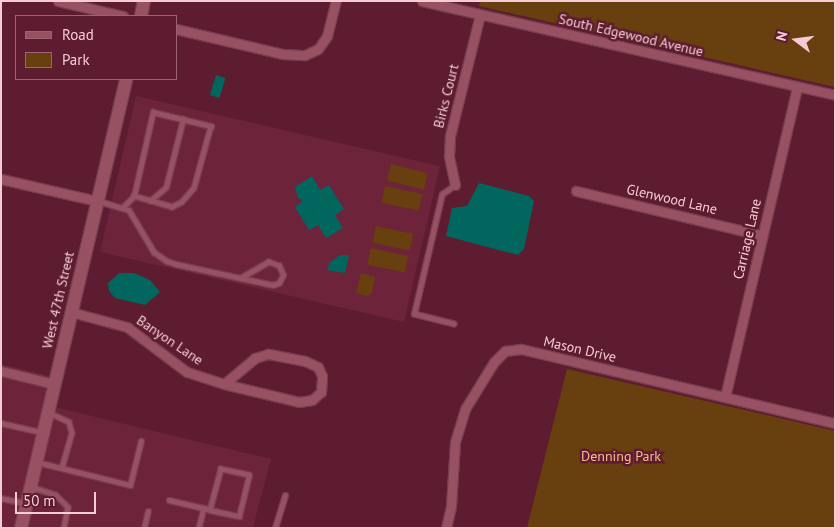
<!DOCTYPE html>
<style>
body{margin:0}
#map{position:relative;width:836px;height:529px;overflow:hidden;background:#5d1c30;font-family:"PT Sans",sans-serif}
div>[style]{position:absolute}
.built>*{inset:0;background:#6d243a;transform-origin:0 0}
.green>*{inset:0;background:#683f0f;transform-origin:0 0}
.water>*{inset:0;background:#00665e;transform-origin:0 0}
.roads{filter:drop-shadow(1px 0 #763d50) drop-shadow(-1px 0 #763d50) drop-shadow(0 1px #763d50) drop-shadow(0 -1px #763d50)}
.service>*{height:4.5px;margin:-2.25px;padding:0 2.25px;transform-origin:2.25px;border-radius:2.25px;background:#985163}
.minor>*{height:9px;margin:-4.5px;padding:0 4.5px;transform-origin:4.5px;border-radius:4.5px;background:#985163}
.secondary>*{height:12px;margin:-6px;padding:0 6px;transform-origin:6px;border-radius:6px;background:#985163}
span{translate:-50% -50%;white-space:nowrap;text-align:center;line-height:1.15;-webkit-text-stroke:5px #5d1c30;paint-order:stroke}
.street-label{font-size:14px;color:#f6ccd4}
.park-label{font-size:14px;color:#f8bd85}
.frame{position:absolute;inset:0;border:2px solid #f6ccd4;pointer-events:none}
.legend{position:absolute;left:15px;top:15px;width:162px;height:65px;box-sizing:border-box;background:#5d1c30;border:1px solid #9a6272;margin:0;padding:6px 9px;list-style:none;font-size:15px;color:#f6ccd4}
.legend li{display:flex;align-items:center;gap:10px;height:25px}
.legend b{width:25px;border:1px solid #9a6272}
.north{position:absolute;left:771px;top:15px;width:50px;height:50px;-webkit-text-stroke:4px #5d1c30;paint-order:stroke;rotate:285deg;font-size:14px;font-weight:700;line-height:20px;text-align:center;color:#f6ccd4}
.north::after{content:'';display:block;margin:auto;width:18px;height:22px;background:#f6ccd4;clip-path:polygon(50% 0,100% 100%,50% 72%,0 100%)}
.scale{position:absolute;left:15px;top:492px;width:81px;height:22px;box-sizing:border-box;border:2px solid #f6ccd4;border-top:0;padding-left:6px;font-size:15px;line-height:18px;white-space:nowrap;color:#f6ccd4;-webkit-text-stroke:4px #5d1c30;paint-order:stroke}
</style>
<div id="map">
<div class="built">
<i style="left:136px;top:96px;width:312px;height:160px;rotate:13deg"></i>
<i style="clip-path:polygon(1px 364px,53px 377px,46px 405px,271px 459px,253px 527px,1px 528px)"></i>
</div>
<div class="green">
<i style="clip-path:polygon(480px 1px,835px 1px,835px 87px,479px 6px)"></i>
<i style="left:391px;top:164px;width:38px;height:17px;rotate:14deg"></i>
<i style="left:385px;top:186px;width:38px;height:17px;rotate:12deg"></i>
<i style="left:376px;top:226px;width:38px;height:17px;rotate:12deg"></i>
<i style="left:371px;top:248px;width:38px;height:17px;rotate:12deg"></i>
<i style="clip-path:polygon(361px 273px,375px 277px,372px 293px,368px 296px,356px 293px)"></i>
<i style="clip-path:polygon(567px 369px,835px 431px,835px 528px,527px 528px)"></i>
</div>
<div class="water">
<i style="left:216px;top:75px;width:10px;height:21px;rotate:17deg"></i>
<i style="clip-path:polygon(312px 176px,320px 190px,329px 185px,344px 209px,335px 215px,343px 228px,326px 238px,318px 225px,309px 230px,295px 207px,303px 201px,298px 198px,295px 187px)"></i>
<i style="clip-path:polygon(479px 183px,529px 196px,534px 201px,524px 249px,518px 255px,446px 236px,452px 208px,467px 206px)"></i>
<i style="clip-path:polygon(340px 255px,349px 255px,345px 273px,327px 270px,330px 262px)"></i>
<i style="clip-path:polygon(119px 273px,134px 273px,150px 280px,160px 292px,145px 305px,115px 298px,109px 291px,108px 283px)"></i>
</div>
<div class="roads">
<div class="service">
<i style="left:99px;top:201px;width:31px;rotate:17deg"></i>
<i style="left:129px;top:210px;width:49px;rotate:59.2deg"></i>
<i style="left:154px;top:252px;width:16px;rotate:35deg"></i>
<i style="left:167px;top:261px;width:9px;rotate:18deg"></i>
<i style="left:176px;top:264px;width:99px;rotate:12.2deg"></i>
<i style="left:273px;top:285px;width:6px;rotate:-18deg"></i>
<i style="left:279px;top:283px;width:9px;rotate:-63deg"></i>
<i style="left:283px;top:275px;width:10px;rotate:-114deg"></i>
<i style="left:279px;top:266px;width:11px;rotate:-158deg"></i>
<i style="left:269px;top:262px;width:32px;rotate:150deg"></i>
<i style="left:150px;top:201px;width:21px;rotate:-41deg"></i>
<i style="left:166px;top:187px;width:70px;rotate:-76deg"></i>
<i style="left:123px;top:207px;width:16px;rotate:-45deg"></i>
<i style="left:134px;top:196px;width:86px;rotate:-77.3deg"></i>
<i style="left:153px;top:112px;width:60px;rotate:13.6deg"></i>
<i style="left:211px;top:126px;width:64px;rotate:105.3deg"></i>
<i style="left:194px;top:188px;width:18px;rotate:131deg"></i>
<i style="left:182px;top:202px;width:11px;rotate:153deg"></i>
<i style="left:172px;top:207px;width:40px;rotate:-164deg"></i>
<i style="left:454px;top:324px;width:41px;rotate:-166deg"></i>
<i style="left:414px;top:314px;width:123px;rotate:-76.9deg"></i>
<i style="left:442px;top:194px;width:16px;rotate:-35deg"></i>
<i style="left:48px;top:412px;width:23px;rotate:25deg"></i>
<i style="left:69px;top:422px;width:11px;rotate:75deg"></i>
<i style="left:72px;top:433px;width:36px;rotate:106deg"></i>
<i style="left:1px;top:423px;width:41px;rotate:12.7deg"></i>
<i style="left:37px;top:462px;width:96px;rotate:13.9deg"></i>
<i style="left:130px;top:485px;width:45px;rotate:-76deg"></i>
<i style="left:32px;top:487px;width:25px;rotate:18deg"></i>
<i style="left:56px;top:495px;width:17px;rotate:45deg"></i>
<i style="left:68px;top:507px;width:21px;rotate:101deg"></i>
<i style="left:1px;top:498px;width:25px;rotate:12deg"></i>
<i style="left:169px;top:500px;width:36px;rotate:13deg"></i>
<i style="left:204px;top:508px;width:21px;rotate:104deg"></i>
<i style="left:204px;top:508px;width:6px;rotate:18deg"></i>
<i style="left:210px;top:510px;width:30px;rotate:12deg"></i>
<i style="left:239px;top:516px;width:42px;rotate:-76.3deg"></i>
<i style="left:249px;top:475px;width:29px;rotate:-168deg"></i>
<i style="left:221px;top:469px;width:42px;rotate:105deg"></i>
<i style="left:144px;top:528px;width:17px;rotate:-77deg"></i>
<i style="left:275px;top:528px;width:34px;rotate:-73deg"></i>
</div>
<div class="minor">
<i style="left:58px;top:1px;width:67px;rotate:13deg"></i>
<i style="left:422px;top:1px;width:424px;rotate:12.8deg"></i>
<i style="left:176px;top:29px;width:110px;rotate:13.2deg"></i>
<i style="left:283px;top:54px;width:22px;rotate:3deg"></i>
<i style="left:305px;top:55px;width:14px;rotate:-25deg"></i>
<i style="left:318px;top:49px;width:16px;rotate:-55deg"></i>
<i style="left:327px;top:36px;width:36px;rotate:-76deg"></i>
<i style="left:1px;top:179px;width:98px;rotate:12.9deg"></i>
<i style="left:455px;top:185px;width:30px;rotate:-102deg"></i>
<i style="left:449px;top:156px;width:20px;rotate:-87deg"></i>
<i style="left:450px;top:136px;width:125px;rotate:-76.1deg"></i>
<i style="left:576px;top:191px;width:190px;rotate:13.4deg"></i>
<i style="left:71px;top:312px;width:58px;rotate:15deg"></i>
<i style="left:127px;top:327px;width:75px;rotate:36.9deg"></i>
<i style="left:187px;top:372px;width:39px;rotate:18deg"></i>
<i style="left:224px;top:384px;width:77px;rotate:13.5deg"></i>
<i style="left:299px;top:402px;width:13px;rotate:-9deg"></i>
<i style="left:312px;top:400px;width:12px;rotate:-42deg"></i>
<i style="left:321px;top:392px;width:16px;rotate:-86deg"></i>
<i style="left:322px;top:376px;width:10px;rotate:-114deg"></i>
<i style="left:318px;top:367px;width:14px;rotate:-155deg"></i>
<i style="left:305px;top:361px;width:38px;rotate:-169deg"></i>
<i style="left:268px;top:354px;width:14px;rotate:163deg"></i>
<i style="left:255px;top:358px;width:40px;rotate:140deg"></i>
<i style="left:1px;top:371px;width:55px;rotate:13.8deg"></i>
<i style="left:725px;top:397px;width:318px;rotate:-76.9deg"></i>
<i style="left:446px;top:528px;width:23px;rotate:-77deg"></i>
<i style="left:451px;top:506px;width:64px;rotate:-86.4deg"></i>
<i style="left:455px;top:442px;width:34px;rotate:-73deg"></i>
<i style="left:465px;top:409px;width:55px;rotate:-58.3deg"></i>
<i style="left:494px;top:362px;width:16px;rotate:-45deg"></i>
<i style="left:505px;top:351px;width:16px;rotate:-7deg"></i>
<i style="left:521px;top:349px;width:323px;rotate:13.3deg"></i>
</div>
<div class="secondary">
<i style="left:141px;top:16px;width:15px;rotate:-79deg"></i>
<i style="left:21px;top:528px;width:461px;rotate:-76.8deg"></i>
</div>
</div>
<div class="street-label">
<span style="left:631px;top:35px;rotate:13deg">South Edgewood Avenue</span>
<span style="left:446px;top:96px;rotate:-76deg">Birks Court</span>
<span style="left:672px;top:199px;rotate:13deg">Glenwood Lane</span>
<span style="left:747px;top:239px;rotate:-77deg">Carriage Lane</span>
<span style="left:58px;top:300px;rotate:-77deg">West 47th Street</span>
<span style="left:170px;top:340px;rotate:34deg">Banyon Lane</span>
<span style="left:580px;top:349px;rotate:13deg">Mason Drive</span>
</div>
<div class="park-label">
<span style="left:621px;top:456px">Denning Park</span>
</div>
<div class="frame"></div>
<ul class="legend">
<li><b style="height:6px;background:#985163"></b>Road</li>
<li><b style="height:14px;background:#683f0f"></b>Park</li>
</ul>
<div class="north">N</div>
<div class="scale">50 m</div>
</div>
